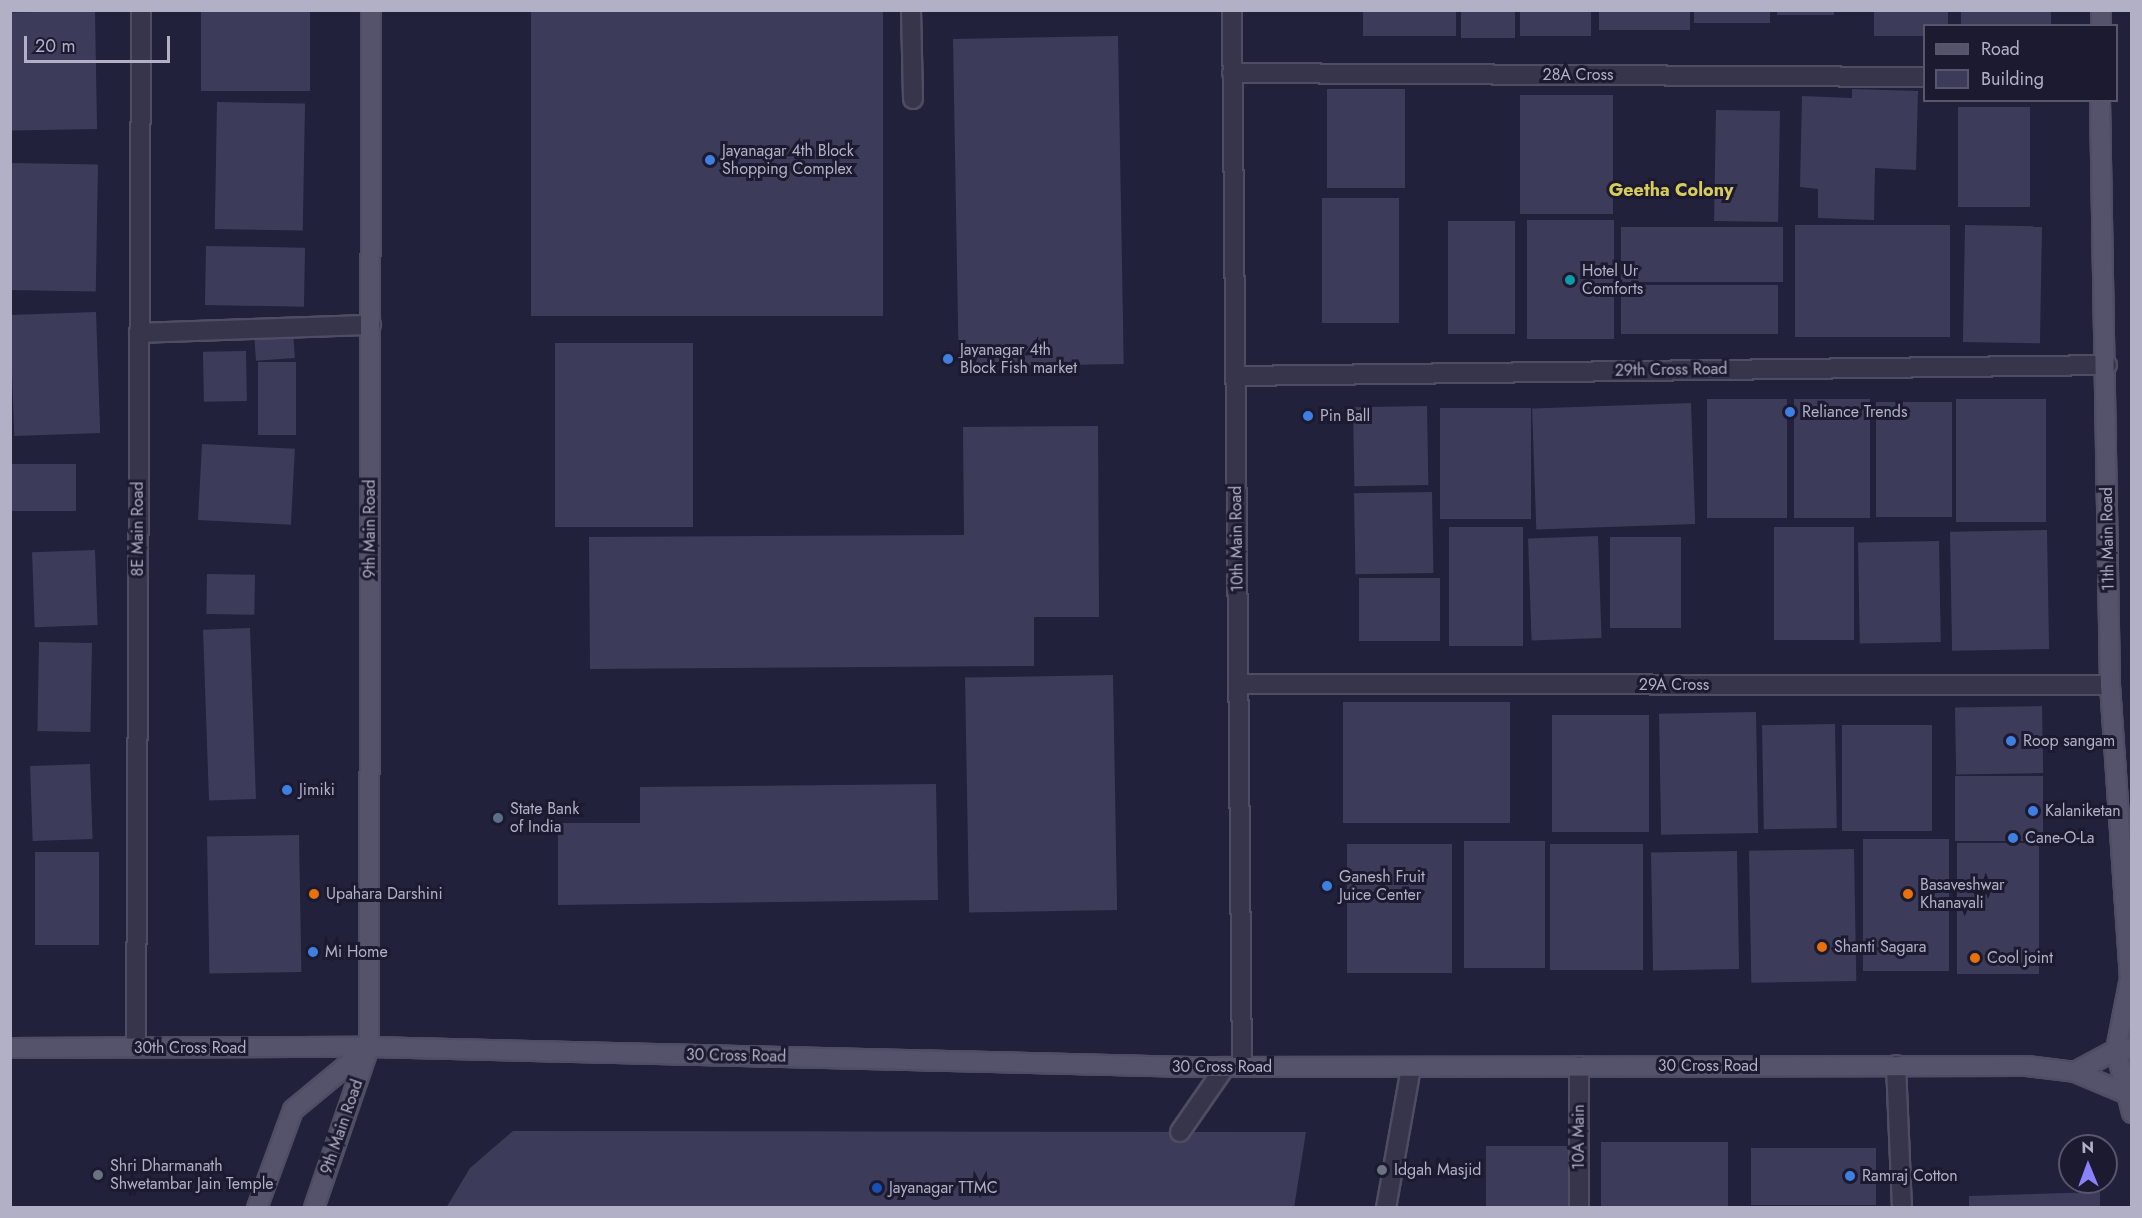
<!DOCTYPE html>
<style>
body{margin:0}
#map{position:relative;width:2142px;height:1218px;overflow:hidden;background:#22213b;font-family:Jost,sans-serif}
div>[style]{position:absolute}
.building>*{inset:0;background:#3c3b59;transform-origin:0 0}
.roads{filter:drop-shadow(2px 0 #4e4d63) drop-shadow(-2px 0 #4e4d63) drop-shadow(0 2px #4e4d63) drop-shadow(0 -2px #4e4d63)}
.minor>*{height:18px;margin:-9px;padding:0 9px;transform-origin:9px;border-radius:9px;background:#36354b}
.major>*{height:18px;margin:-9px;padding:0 9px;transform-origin:9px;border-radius:9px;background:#54536b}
.dots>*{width:16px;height:16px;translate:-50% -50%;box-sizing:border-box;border:3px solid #1b1a30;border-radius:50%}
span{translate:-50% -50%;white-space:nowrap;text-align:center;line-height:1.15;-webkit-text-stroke:6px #1b1a30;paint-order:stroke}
.street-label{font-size:16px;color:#b2b0c7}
.poi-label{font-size:16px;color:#b2b0c7}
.left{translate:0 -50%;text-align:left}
.neighbourhood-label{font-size:18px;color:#d8cc5a;font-weight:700}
.frame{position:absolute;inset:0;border:12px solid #b2b0c7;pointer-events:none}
.legend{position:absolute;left:1923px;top:24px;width:195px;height:78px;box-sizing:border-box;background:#1b1a30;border:2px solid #57566c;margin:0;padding:8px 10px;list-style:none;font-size:18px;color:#b2b0c7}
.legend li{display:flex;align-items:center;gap:12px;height:30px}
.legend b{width:30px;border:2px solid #57566c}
.north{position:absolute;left:2058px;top:1134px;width:60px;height:60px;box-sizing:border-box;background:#1b1a30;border:2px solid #57566c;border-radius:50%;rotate:359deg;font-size:16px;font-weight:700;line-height:24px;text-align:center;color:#b2b0c7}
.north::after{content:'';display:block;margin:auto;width:21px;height:27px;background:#8b81fb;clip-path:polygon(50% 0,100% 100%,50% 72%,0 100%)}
.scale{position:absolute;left:24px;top:36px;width:146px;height:27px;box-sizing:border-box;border:3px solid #b2b0c7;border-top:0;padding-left:8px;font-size:18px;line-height:21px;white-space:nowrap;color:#b2b0c7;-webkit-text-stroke:4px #1b1a30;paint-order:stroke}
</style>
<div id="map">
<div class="building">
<i style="left:201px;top:10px;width:109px;height:81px"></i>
<i style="left:531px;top:10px;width:352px;height:306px"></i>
<i style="left:1363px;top:10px;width:93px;height:26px"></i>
<i style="left:1461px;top:10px;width:54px;height:28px"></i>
<i style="left:1520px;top:10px;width:71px;height:26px"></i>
<i style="left:1599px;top:10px;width:91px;height:20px"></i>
<i style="left:1694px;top:10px;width:76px;height:13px"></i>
<i style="left:1777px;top:10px;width:57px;height:5px"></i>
<i style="clip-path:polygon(1874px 10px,1948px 10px,1948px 26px,1924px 26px,1924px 36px,1874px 36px)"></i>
<i style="left:1961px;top:10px;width:90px;height:16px"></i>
<i style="left:95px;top:11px;width:118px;height:85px;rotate:89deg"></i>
<i style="left:1118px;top:36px;width:328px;height:165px;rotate:89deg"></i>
<i style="left:1327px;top:89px;width:78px;height:99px"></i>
<i style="clip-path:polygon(1852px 89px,1918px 91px,1916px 170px,1875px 168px,1874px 220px,1818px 218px,1818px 189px,1800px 187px,1802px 96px,1852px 98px)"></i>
<i style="left:1520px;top:95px;width:93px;height:119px"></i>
<i style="left:217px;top:102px;width:88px;height:127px;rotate:1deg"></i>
<i style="left:1958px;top:107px;width:72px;height:100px"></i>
<i style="left:1716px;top:110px;width:64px;height:111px;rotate:1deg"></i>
<i style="left:10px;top:163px;width:88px;height:127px;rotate:1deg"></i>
<i style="left:1322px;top:198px;width:77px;height:125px"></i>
<i style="left:1527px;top:220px;width:87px;height:119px"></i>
<i style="left:1515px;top:221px;width:113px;height:67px;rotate:90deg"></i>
<i style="left:1795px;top:225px;width:155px;height:112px"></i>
<i style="left:1965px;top:225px;width:77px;height:117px;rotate:1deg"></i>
<i style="left:1621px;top:227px;width:162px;height:55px"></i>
<i style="left:206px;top:246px;width:99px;height:59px;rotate:1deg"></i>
<i style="left:1621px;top:285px;width:157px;height:49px"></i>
<i style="left:96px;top:312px;width:121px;height:86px;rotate:88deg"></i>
<i style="left:293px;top:331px;width:27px;height:39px;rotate:86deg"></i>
<i style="left:693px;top:343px;width:184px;height:138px;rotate:90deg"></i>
<i style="left:246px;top:351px;width:50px;height:43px;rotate:89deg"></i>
<i style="left:258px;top:362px;width:38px;height:73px"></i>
<i style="left:1787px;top:399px;width:119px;height:80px;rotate:90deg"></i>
<i style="left:1870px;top:399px;width:119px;height:76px;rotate:90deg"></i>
<i style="left:1956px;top:399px;width:90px;height:123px"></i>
<i style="left:1876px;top:402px;width:76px;height:115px"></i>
<i style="left:1691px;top:403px;width:121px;height:159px;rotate:88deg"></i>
<i style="left:1427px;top:406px;width:79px;height:74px;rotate:89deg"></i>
<i style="left:1440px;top:408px;width:91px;height:111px"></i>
<i style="clip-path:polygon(1098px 426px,1099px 617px,1034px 617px,1034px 666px,590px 669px,589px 537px,964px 535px,963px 427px)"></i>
<i style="left:202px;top:444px;width:93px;height:76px;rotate:3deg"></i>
<i style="left:10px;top:464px;width:66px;height:47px"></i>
<i style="left:1432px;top:492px;width:81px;height:78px;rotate:89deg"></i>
<i style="left:1449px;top:527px;width:74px;height:119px"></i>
<i style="left:1774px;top:527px;width:80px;height:113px"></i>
<i style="left:2047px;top:530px;width:119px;height:97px;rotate:89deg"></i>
<i style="left:1598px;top:536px;width:102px;height:70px;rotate:88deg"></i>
<i style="left:1610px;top:537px;width:71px;height:91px"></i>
<i style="left:1939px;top:541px;width:101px;height:81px;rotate:89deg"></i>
<i style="left:95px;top:550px;width:75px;height:63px;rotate:88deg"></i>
<i style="left:207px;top:574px;width:48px;height:40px;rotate:1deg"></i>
<i style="left:1440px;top:578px;width:63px;height:81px;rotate:90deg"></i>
<i style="left:250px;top:628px;width:171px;height:47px;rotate:88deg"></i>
<i style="left:39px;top:642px;width:53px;height:89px;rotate:1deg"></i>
<i style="left:1113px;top:675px;width:235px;height:148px;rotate:89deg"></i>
<i style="left:1343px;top:702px;width:167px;height:121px"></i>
<i style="left:2042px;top:706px;width:67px;height:87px;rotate:89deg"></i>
<i style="left:1756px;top:712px;width:121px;height:97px;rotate:89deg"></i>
<i style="left:1649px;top:715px;width:117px;height:97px;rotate:90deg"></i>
<i style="left:1835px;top:724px;width:104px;height:73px;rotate:89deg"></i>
<i style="left:1932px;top:725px;width:106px;height:90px;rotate:90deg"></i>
<i style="left:90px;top:764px;width:75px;height:60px;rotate:88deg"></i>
<i style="left:1955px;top:776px;width:88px;height:65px"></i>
<i style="clip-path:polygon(936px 784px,938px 900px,558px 905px,558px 823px,640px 823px,640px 787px)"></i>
<i style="left:299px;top:835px;width:137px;height:92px;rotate:89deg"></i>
<i style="left:1949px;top:839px;width:132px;height:86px;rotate:90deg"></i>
<i style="left:1464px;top:841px;width:81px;height:127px"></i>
<i style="left:2039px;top:843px;width:131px;height:82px;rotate:90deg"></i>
<i style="left:1452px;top:844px;width:129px;height:105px;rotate:90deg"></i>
<i style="left:1643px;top:844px;width:126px;height:93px;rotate:90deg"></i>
<i style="left:1854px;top:849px;width:132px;height:105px;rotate:89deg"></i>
<i style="left:1737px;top:851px;width:118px;height:86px;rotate:89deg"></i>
<i style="left:35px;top:852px;width:64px;height:93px"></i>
<i style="clip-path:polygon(513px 1131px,1306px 1132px,1294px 1208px,446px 1208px,470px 1168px)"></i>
<i style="left:1601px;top:1142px;width:127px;height:66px"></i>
<i style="left:1569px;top:1146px;width:62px;height:83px;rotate:90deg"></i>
<i style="left:1751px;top:1148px;width:125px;height:57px"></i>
<i style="clip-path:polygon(2100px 1192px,2100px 1208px,1969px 1208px,1969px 1196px)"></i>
</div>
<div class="roads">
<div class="minor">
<i style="left:911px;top:10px;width:89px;rotate:88.7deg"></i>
<i style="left:1232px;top:10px;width:1057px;rotate:89.46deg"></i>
<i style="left:1232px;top:73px;width:692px;rotate:0.33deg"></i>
<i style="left:139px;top:333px;width:232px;rotate:-2deg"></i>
<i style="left:1235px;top:376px;width:872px;rotate:-0.72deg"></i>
<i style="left:1238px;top:684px;width:872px;rotate:0.07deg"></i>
<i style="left:136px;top:1048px;width:1038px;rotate:-89.72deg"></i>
<i style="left:1896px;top:1065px;width:143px;rotate:87.6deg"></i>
<i style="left:1579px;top:1066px;width:142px;rotate:90deg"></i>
<i style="left:1180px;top:1132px;width:79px;rotate:-55.3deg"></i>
<i style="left:1386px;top:1208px;width:143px;rotate:-79.9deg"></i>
</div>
<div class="major">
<i style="left:2101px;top:26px;width:16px;rotate:-90deg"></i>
<i style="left:2100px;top:100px;width:585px;rotate:89.02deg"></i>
<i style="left:2110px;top:685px;width:294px;rotate:86.1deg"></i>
<i style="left:2130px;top:978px;width:73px;rotate:101deg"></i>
<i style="left:2116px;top:1050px;width:65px;rotate:75.7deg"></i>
<i style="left:10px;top:1048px;width:359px;rotate:-0.2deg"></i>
<i style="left:369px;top:1047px;width:822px;rotate:1.39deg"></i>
<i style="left:1191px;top:1067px;width:836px;rotate:-0.07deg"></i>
<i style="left:2027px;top:1066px;width:48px;rotate:7.1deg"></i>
<i style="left:2075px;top:1072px;width:62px;rotate:22.8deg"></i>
<i style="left:2075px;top:1072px;width:47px;rotate:-28.2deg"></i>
<i style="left:2116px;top:1050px;width:16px;rotate:-7deg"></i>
<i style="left:257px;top:1208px;width:104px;rotate:-69.8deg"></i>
<i style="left:293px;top:1110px;width:97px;rotate:-39.6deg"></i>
<i style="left:314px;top:1208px;width:170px;rotate:-71.1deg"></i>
<i style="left:369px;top:1047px;width:1037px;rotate:-89.89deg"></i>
</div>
</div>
<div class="dots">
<i style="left:710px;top:160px;background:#3f7fe0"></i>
<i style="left:1570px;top:280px;background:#0f9aa8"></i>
<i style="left:948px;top:359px;background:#3f7fe0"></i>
<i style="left:1790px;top:412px;background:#3f7fe0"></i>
<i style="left:1308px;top:416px;background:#3f7fe0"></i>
<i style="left:2011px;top:741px;background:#3f7fe0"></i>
<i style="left:287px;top:790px;background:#3f7fe0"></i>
<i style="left:2033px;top:811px;background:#3f7fe0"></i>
<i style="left:498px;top:818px;background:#5c6f8a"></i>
<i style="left:2013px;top:838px;background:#3f7fe0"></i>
<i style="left:1327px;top:886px;background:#3f7fe0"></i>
<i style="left:314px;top:894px;background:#e8710a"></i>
<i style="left:1908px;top:894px;background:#e8710a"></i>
<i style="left:1822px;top:947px;background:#e8710a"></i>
<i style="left:313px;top:952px;background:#3f7fe0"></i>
<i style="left:1975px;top:958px;background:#e8710a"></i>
<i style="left:1382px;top:1170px;background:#6b7280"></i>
<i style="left:98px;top:1175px;background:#6b7280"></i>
<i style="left:1850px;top:1176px;background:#3f7fe0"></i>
<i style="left:877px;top:1188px;background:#1a4fb4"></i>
</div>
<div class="street-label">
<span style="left:1578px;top:75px">28A Cross</span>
<span style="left:1671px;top:370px;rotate:-1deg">29th Cross Road</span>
<span style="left:138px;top:529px;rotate:-90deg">8E Main Road</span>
<span style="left:370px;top:529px;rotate:-90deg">9th Main Road</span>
<span style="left:1237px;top:539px;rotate:-91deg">10th Main Road</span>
<span style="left:2108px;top:539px;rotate:-91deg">11th Main Road</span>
<span style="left:1674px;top:685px">29A Cross</span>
<span style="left:190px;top:1048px">30th Cross Road</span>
<span style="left:736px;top:1056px;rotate:1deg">30 Cross Road</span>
<span style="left:1708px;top:1066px">30 Cross Road</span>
<span style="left:1222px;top:1067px">30 Cross Road</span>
<span style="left:342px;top:1127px;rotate:-71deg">9th Main Road</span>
<span style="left:1579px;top:1137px;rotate:-90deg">10A Main</span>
</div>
<div class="poi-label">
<span class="left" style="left:722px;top:160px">Jayanagar 4th Block<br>Shopping Complex</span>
<span class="left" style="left:1582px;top:280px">Hotel Ur<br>Comforts</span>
<span class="left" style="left:960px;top:359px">Jayanagar 4th<br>Block Fish market</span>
<span class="left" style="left:1802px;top:412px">Reliance Trends</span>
<span class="left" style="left:1320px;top:416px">Pin Ball</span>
<span class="left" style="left:2023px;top:741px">Roop sangam</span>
<span class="left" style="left:299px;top:790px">Jimiki</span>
<span class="left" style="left:510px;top:818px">State Bank<br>of India</span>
<span class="left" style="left:2045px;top:811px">Kalaniketan</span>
<span class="left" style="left:2025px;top:838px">Cane-O-La</span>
<span class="left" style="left:1339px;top:886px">Ganesh Fruit<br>Juice Center</span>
<span class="left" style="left:1920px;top:894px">Basaveshwar<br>Khanavali</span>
<span class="left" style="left:326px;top:894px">Upahara Darshini</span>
<span class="left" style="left:1834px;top:947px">Shanti Sagara</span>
<span class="left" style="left:325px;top:952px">Mi Home</span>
<span class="left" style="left:1987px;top:958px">Cool joint</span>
<span class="left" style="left:110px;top:1175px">Shri Dharmanath<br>Shwetambar Jain Temple</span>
<span class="left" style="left:1394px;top:1170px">Idgah Masjid</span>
<span class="left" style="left:1862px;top:1176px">Ramraj Cotton</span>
<span class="left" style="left:889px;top:1188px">Jayanagar TTMC</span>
</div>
<div class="neighbourhood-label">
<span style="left:1671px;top:190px">Geetha Colony</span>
</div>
<div class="frame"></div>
<ul class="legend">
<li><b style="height:8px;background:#54536b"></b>Road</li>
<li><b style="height:16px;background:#3c3b59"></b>Building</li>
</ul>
<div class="north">N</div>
<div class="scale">20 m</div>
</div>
